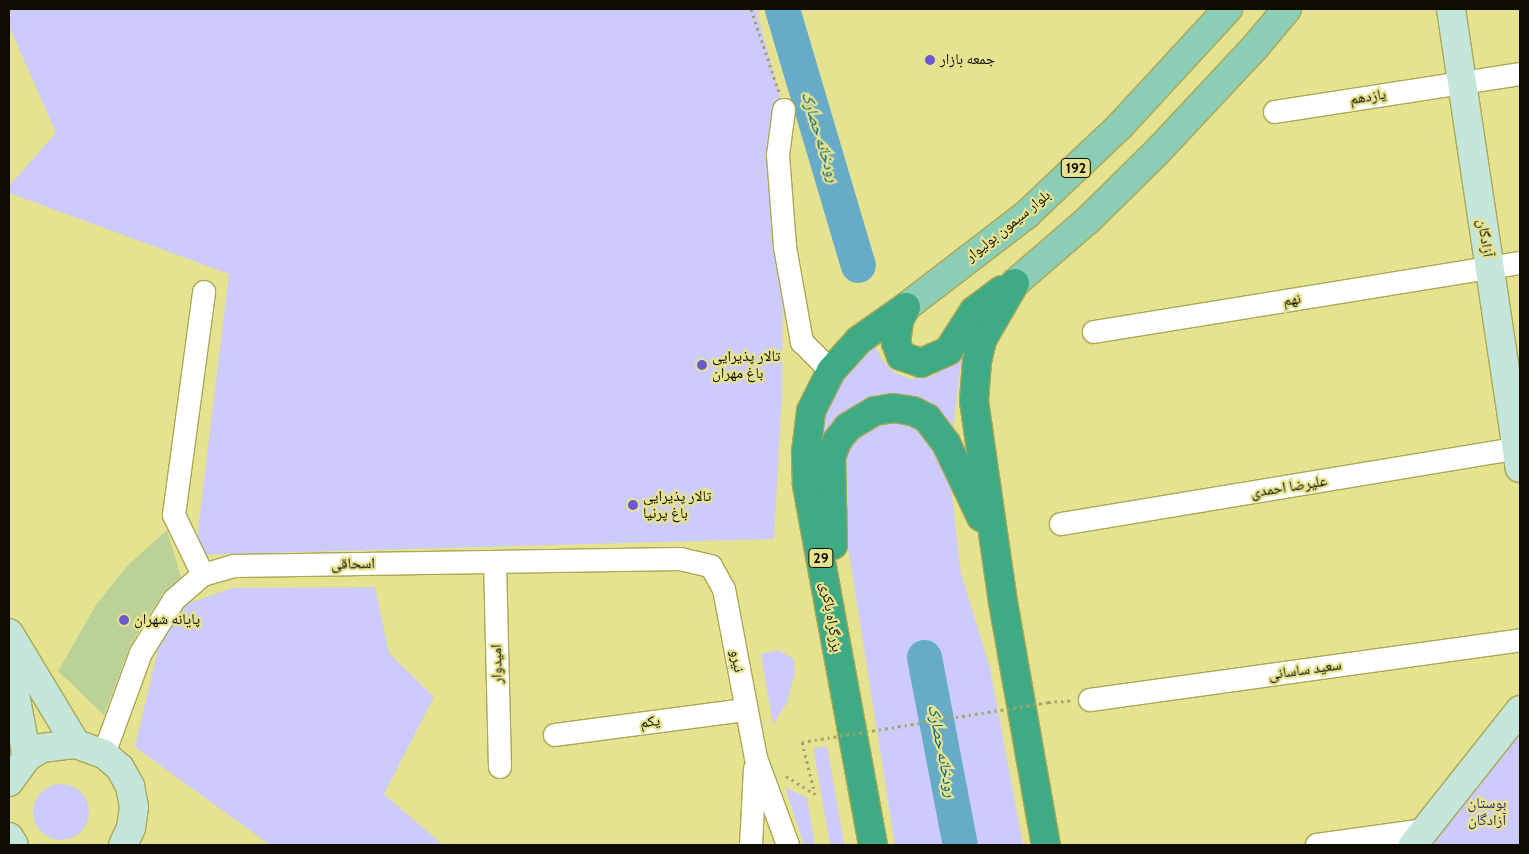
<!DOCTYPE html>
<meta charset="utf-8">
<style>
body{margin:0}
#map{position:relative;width:1529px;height:854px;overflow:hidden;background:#e6e390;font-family:Cabin,"Noto Naskh Arabic",sans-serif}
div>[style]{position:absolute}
.green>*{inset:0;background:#cccbfb;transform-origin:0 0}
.round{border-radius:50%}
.river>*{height:35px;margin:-17.5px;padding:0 17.5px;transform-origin:17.5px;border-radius:17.5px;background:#66abc7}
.building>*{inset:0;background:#bad298}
.path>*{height:3px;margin-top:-1.5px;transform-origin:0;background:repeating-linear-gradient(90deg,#a4a264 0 2.5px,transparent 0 6.5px)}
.roads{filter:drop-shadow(1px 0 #aaa755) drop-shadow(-1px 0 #aaa755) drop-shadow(0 1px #aaa755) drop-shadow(0 -1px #aaa755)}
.street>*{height:22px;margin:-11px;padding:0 11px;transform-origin:11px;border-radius:11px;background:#fff}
.secondary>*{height:28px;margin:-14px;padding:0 14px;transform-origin:14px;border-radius:14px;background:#c5e6da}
.primary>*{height:28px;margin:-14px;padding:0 14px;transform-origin:14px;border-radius:14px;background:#8ccdb6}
.highway>*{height:28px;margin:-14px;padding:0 14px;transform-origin:14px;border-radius:14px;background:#3fab85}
.path-bridge>*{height:3px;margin-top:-1.5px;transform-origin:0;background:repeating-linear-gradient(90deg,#a4a264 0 2.5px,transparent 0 6.5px)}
.dots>*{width:14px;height:14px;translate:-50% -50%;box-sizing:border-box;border:2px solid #e6e390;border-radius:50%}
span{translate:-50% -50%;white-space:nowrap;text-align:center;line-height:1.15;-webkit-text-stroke:4.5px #e6e390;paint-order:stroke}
.shield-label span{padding:1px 4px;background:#e6e390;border:1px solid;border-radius:4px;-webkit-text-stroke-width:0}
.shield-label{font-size:14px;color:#0e0c00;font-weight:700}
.poi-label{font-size:15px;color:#0e0c00}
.left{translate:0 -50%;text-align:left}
.street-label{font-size:15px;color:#0e0c00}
.park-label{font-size:15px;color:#2f2365}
.water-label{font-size:16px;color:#00617d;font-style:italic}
.frame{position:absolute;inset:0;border:10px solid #0e0c00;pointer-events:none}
</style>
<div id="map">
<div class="green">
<i style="clip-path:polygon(9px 9px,756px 9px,784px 110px,782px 393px,774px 539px,195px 555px,229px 274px,9px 193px,9px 186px,56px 133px,9px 26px)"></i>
<i style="clip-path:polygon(877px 339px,876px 348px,882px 360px,894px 372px,910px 379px,933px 376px,949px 365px,963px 349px,953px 426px,916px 398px,870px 398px,849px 411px,818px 456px,824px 410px,845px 370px)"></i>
<i style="clip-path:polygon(911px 416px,949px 469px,961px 573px,990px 668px,1023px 845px,895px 845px,840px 496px,847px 436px,855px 429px)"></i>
<i style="clip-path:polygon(375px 587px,389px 653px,434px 697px,384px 794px,443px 845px,270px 845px,135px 747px,167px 611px,232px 588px)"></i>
<i style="clip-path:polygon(778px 650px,794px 659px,795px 671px,787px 703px,773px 725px,761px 654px)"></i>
<i style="clip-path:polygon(1520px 731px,1520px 845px,1426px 845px)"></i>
<i style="left:827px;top:746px;width:100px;height:14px;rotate:80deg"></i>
<i class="round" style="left:33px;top:784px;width:56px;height:56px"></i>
<i style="clip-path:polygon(785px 787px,807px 798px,815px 845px,804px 845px)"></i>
</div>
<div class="river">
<i style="left:782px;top:9px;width:267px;rotate:73.5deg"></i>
<i style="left:924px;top:657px;width:191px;rotate:79.2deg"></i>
</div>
<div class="building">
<i style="clip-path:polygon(167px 530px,181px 577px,163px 593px,130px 646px,104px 715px,58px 671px,96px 605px,128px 565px)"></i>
</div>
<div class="path">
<i style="left:751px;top:9px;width:88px;rotate:71.4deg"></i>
<i style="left:1048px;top:702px;width:22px;rotate:-3deg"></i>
<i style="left:802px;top:742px;width:54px;rotate:76deg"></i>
<i style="left:786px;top:776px;width:34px;rotate:32deg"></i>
</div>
<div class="roads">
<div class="street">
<i style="left:784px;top:110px;width:45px;rotate:97.6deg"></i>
<i style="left:778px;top:155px;width:92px;rotate:85.6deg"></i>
<i style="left:785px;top:247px;width:97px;rotate:79.9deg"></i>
<i style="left:802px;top:342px;width:41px;rotate:45deg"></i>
<i style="left:1275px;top:112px;width:248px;rotate:-8.8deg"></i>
<i style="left:1094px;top:332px;width:432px;rotate:-9.2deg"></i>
<i style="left:1061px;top:524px;width:465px;rotate:-9.4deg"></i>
<i style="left:495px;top:562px;width:205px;rotate:88.6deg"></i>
<i style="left:203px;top:575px;width:67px;rotate:-115.8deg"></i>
<i style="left:174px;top:515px;width:225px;rotate:-82.3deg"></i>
<i style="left:1090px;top:700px;width:434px;rotate:-7.9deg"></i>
<i style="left:555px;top:735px;width:192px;rotate:-7.5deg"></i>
<i style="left:104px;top:754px;width:108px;rotate:-69.9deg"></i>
<i style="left:141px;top:653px;width:62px;rotate:-58.1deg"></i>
<i style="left:174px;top:600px;width:38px;rotate:-41deg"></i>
<i style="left:203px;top:575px;width:33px;rotate:-16deg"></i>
<i style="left:235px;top:566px;width:445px;rotate:-0.9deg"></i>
<i style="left:680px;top:559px;width:32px;rotate:13deg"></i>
<i style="left:711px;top:566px;width:26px;rotate:61deg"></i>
<i style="left:724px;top:589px;width:172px;rotate:79.3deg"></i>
<i style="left:756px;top:758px;width:93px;rotate:69.8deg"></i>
<i style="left:751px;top:845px;width:76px;rotate:-87deg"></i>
<i style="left:1317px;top:845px;width:109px;rotate:-7.9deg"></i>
</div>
<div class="secondary">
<i style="left:1451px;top:9px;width:464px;rotate:81.5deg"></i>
<i style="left:9px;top:633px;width:130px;rotate:58.9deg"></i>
<i style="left:9px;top:662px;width:97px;rotate:79.3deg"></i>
<i style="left:9px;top:782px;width:31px;rotate:-54deg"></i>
<i style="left:27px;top:757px;width:17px;rotate:-31deg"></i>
<i style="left:42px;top:748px;width:34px;rotate:-7deg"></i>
<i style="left:76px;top:744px;width:30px;rotate:20deg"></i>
<i style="left:104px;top:754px;width:21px;rotate:41deg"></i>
<i style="left:120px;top:768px;width:21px;rotate:61deg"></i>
<i style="left:130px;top:786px;width:21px;rotate:79deg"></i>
<i style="left:134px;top:807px;width:21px;rotate:98deg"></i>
<i style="left:131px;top:828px;width:19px;rotate:115deg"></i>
<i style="left:9px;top:837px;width:9px;rotate:58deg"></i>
<i style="left:1413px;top:845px;width:172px;rotate:-51.6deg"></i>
</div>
<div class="primary">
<i style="left:1015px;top:283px;width:96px;rotate:-40.8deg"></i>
<i style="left:1088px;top:220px;width:95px;rotate:-44.6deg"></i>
<i style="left:1156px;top:153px;width:146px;rotate:-46.9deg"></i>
<i style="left:1256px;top:46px;width:48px;rotate:-50deg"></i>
<i style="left:906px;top:307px;width:153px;rotate:-37.5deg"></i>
<i style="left:1027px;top:214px;width:128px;rotate:-43.4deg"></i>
<i style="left:1120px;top:126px;width:159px;rotate:-47.3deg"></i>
</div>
<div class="highway">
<i style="left:1015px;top:283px;width:66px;rotate:120.1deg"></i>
<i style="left:982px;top:340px;width:22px;rotate:103deg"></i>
<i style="left:977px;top:361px;width:40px;rotate:94.3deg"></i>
<i style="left:974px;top:401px;width:203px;rotate:81.8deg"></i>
<i style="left:1003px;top:602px;width:247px;rotate:80deg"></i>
<i style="left:906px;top:307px;width:16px;rotate:117deg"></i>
<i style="left:899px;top:321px;width:22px;rotate:98deg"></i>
<i style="left:896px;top:343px;width:14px;rotate:69deg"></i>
<i style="left:901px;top:356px;width:21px;rotate:19deg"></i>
<i style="left:921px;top:363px;width:30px;rotate:-24deg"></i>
<i style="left:948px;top:351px;width:48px;rotate:-57deg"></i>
<i style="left:974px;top:311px;width:35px;rotate:-37deg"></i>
<i style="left:833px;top:545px;width:88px;rotate:-91.3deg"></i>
<i style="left:831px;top:457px;width:17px;rotate:-69deg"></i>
<i style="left:837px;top:441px;width:18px;rotate:-52deg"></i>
<i style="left:848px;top:427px;width:31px;rotate:-31deg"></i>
<i style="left:875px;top:411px;width:18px;rotate:-9deg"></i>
<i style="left:893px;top:408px;width:20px;rotate:9deg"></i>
<i style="left:913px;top:411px;width:16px;rotate:27deg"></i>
<i style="left:927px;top:418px;width:31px;rotate:53deg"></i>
<i style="left:946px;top:443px;width:82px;rotate:64.7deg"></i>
<i style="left:873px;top:845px;width:367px;rotate:-100.4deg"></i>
<i style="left:807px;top:484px;width:32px;rotate:-92deg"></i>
<i style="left:806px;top:452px;width:41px;rotate:-83deg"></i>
<i style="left:811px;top:411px;width:45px;rotate:-63.4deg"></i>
<i style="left:831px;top:371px;width:42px;rotate:-47.9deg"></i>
<i style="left:859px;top:340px;width:57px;rotate:-35.1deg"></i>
</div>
</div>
<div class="path-bridge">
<i style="left:802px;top:742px;width:249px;rotate:-9.2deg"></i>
</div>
<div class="dots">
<i style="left:930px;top:60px;background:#6c58d1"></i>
<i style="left:702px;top:365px;background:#6c58d1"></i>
<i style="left:633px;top:505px;background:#6c58d1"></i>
<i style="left:124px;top:620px;background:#6c58d1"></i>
</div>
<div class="shield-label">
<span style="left:1076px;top:168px">192</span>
<span style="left:821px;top:558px">29</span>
</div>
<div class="poi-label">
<span class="left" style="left:940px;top:60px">جمعه بازار</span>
<span class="left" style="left:712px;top:365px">تالار پذیرایی<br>باغ مهران</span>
<span class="left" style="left:643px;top:505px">تالار پذیرایی<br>باغ پرنیا</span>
<span class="left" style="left:134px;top:620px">پایانه شهران</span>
</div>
<div class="street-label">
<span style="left:1368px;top:97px;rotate:-9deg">یازدهم</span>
<span style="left:1008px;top:226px;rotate:-39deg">بلوار سیمون بولیوار</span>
<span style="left:1485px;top:238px;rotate:81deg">آزادگان</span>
<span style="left:1292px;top:300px;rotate:-9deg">نهم</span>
<span style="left:1289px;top:487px;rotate:-9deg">علیرضا احمدی</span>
<span style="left:353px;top:564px;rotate:-1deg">اسحاقی</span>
<span style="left:831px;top:617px;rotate:80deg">بزرگراه باکری</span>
<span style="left:737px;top:661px;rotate:80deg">نیرو</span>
<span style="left:497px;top:664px;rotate:-91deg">امیدوار</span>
<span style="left:1305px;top:670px;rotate:-8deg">سعید ساسانی</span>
<span style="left:650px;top:722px;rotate:-8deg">یکم</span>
</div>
<div class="park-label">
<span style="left:1487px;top:812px">بوستان<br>آزادگان</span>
</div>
<div class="water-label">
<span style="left:820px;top:137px;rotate:73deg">رودخانه حصارک</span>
<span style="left:942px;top:751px;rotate:79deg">رودخانه حصارک</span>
</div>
<div class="frame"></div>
</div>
